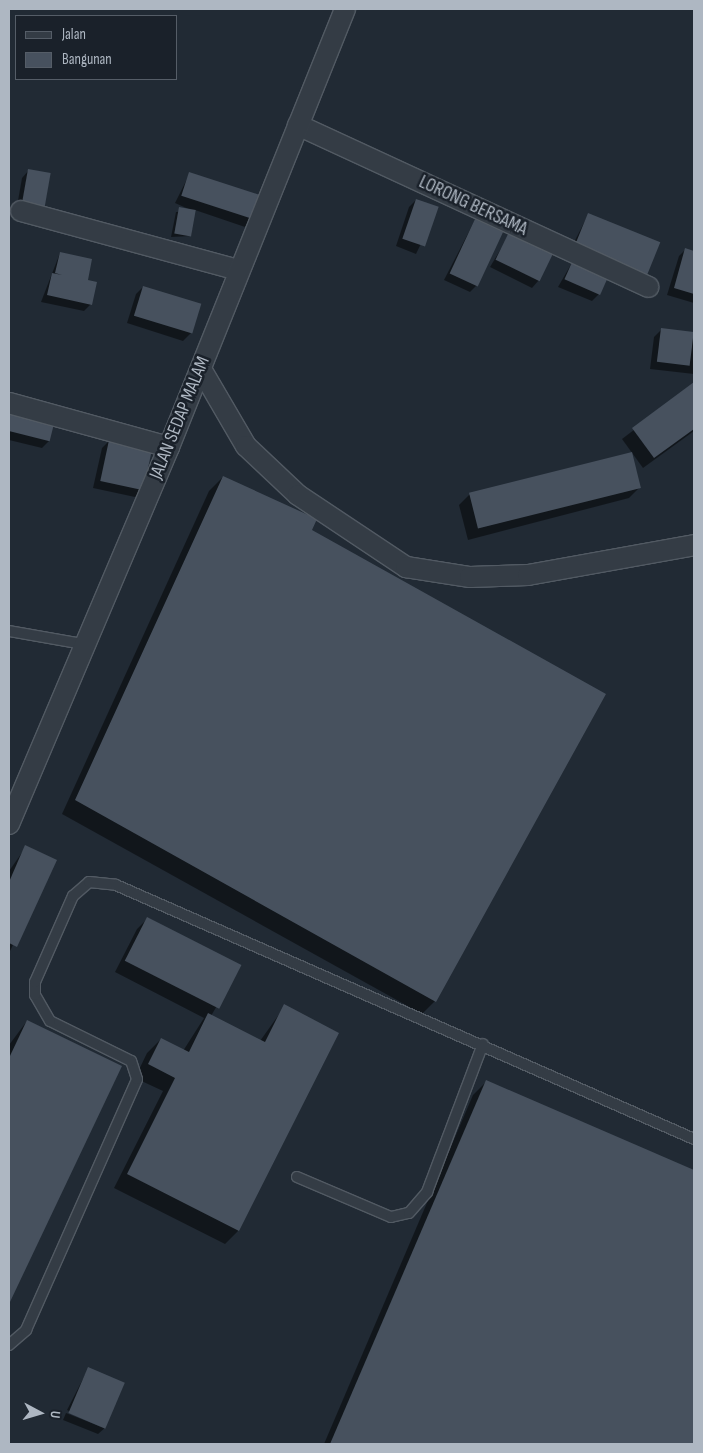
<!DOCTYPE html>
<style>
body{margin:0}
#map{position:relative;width:703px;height:1453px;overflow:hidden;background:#212a34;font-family:"Sofia Sans Condensed",sans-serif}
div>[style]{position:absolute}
.shadow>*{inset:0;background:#0007}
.building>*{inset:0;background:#47515e;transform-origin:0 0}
.roads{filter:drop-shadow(1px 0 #525a63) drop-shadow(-1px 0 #525a63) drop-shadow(0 1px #525a63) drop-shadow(0 -1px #525a63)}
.lane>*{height:10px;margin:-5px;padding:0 5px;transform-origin:5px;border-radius:5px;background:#343c45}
.street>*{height:20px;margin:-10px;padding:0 10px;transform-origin:10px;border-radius:10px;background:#343c45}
span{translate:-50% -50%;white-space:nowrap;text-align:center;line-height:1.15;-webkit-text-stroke:5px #1a212a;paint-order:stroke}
.street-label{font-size:19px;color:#aeb7c2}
.frame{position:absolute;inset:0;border:10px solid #aeb7c2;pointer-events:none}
.legend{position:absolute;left:15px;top:15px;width:162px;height:65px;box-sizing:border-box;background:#1a212a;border:1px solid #555d67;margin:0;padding:6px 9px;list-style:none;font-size:15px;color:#aeb7c2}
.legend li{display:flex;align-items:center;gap:10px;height:25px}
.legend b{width:25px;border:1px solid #555d67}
.north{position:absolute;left:15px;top:1388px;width:50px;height:50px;-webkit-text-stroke:4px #1a212a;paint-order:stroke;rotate:96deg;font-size:14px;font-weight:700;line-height:20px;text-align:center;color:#aeb7c2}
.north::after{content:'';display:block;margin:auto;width:18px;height:22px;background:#aeb7c2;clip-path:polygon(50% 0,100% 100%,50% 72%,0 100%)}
</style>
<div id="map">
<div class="shadow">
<i style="clip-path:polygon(29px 170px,50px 174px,16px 212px,22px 178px)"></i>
<i style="clip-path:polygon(190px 173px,252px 219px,245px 227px,195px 210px,191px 236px,171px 237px,176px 212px,193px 211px,175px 203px)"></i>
<i style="clip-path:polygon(416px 200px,438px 208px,416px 254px,396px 246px,409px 207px)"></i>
<i style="clip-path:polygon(588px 215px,645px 276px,568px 254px)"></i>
<i style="clip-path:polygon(475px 220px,477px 285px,470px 292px,444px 280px)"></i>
<i style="clip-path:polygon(511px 232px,539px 280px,532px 288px,490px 267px)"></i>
<i style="clip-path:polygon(686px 249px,694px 252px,694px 303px,667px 295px,679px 256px)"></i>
<i style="clip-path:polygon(60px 253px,87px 279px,91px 304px,84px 311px,41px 302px)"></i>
<i style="clip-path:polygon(573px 261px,599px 294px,592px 301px,558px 287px)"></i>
<i style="clip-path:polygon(143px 287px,191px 333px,183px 341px,127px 323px,136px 294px)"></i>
<i style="clip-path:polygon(661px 330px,694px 333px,694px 374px,650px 369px,654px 337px)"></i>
<i style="clip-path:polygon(694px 384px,694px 431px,643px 468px,622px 439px)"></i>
<i style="clip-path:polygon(9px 411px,49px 441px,42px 448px,9px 440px)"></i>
<i style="clip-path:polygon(109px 441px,142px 490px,135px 497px,93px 488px,102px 448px)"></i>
<i style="clip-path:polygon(223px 477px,310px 531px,435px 1001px,422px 1014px,62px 814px,209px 491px)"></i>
<i style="clip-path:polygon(640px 487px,629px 498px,468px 540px,459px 505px,469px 495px)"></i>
<i style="clip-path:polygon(26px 847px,55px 860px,9px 953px,9px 871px)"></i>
<i style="clip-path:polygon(148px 918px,240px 966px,211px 1016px,260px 1041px,285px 1006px,338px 1033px,238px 1231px,225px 1244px,114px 1188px,163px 1091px,135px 1078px,147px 1053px,161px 1039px,183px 1051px,204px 1018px,115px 972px,137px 929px)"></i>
<i style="clip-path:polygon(27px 1021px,121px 1066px,9px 1301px,9px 1045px)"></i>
<i style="clip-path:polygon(486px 1082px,694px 1172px,694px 1444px,324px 1444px,473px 1095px)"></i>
<i style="clip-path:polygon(88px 1369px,106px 1427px,98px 1434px,63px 1420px,66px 1413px,104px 1428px,67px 1410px)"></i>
</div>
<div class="building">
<i style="left:28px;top:169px;width:23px;height:37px;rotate:10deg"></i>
<i style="left:189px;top:172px;width:76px;height:25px;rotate:18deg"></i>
<i style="left:416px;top:199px;width:24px;height:42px;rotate:19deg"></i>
<i style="left:179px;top:207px;width:17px;height:27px;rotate:10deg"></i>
<i style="left:588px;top:213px;width:78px;height:37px;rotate:22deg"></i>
<i style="left:475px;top:219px;width:31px;height:60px;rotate:25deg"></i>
<i style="left:510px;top:230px;width:49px;height:33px;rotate:26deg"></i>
<i style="clip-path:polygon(685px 248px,694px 251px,694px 294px,674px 288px)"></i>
<i style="clip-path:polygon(60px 252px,92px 259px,88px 280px,97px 282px,92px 305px,47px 295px,52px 273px,62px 275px,55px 273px)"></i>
<i style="left:573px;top:260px;width:39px;height:21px;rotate:24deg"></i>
<i style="left:143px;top:286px;width:61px;height:31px;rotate:17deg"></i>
<i style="left:661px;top:328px;width:33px;height:34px;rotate:7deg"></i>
<i style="clip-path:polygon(694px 382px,694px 429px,654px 458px,632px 428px)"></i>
<i style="left:12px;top:406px;width:45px;height:25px;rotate:14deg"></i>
<i style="left:109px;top:440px;width:44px;height:42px;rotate:12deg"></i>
<i style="left:632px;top:452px;width:37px;height:168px;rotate:76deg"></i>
<i style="clip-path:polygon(223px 476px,317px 519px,312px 530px,606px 694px,436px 1002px,75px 800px)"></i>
<i style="clip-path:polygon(25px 845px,57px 860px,17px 947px,9px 943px,9px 882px)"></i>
<i style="left:147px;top:917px;width:106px;height:49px;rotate:27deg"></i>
<i style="clip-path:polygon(284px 1004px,339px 1033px,239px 1231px,127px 1174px,175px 1078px,148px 1064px,161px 1038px,189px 1052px,208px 1013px,265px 1042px)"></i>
<i style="clip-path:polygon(27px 1020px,122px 1066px,9px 1304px,9px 1058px)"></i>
<i style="clip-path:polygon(486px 1080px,694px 1170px,694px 1444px,330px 1444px)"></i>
<i style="left:88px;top:1367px;width:40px;height:50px;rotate:23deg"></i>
</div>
<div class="roads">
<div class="lane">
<i style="left:9px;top:631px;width:75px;rotate:10deg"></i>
<i style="left:297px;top:1177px;width:102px;rotate:23.1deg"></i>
<i style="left:391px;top:1217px;width:18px;rotate:-13deg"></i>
<i style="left:409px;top:1213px;width:28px;rotate:-49deg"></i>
<i style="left:427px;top:1192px;width:158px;rotate:-69.3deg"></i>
<i style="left:9px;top:1345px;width:23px;rotate:-41deg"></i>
<i style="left:26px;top:1330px;width:274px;rotate:-66.1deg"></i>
<i style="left:137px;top:1079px;width:19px;rotate:-108deg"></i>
<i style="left:131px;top:1061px;width:90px;rotate:-153.7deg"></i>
<i style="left:50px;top:1021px;width:30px;rotate:-120deg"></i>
<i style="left:35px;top:995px;width:13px;rotate:-90deg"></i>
<i style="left:35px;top:982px;width:94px;rotate:-66.2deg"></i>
<i style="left:73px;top:896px;width:21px;rotate:-41deg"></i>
<i style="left:89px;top:882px;width:27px;rotate:6deg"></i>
<i style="left:116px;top:885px;width:631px;rotate:23.72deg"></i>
</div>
<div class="street">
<i style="left:298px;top:125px;width:386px;rotate:24.8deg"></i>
<i style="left:21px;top:211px;width:225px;rotate:15.2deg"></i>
<i style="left:201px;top:369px;width:89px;rotate:59.7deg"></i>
<i style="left:246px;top:446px;width:71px;rotate:43.3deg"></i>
<i style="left:298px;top:495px;width:130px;rotate:33.7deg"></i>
<i style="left:406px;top:567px;width:65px;rotate:8.9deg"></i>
<i style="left:470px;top:577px;width:58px;rotate:-2deg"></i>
<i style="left:528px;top:575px;width:169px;rotate:-10.2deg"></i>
<i style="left:9px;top:403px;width:166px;rotate:15.4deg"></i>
<i style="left:9px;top:824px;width:410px;rotate:-67deg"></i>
<i style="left:169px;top:447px;width:472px;rotate:-68.1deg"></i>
</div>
</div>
<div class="street-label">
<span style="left:473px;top:206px;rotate:25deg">LORONG BERSAMA</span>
<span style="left:180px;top:418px;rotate:-68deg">JALAN SEDAP MALAM</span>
</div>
<div class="frame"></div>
<ul class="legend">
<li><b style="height:6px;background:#343c45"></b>Jalan</li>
<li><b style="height:14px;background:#47515e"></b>Bangunan</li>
</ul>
<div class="north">U</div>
</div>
